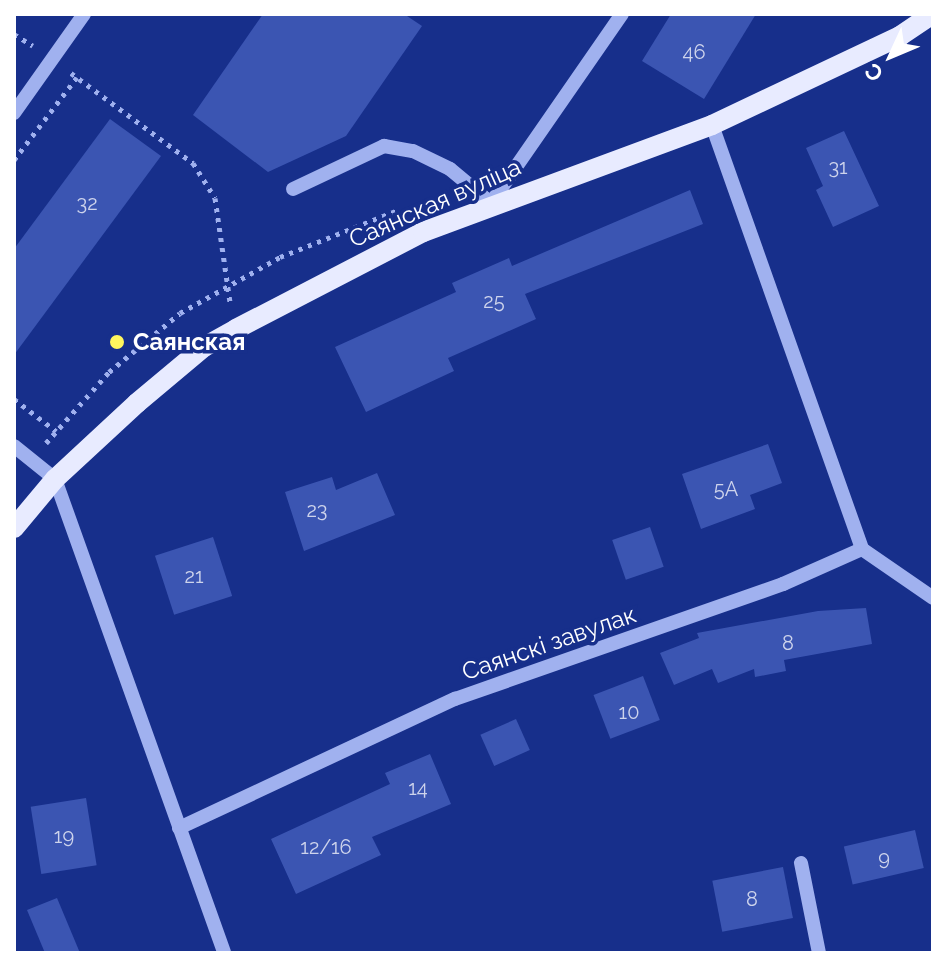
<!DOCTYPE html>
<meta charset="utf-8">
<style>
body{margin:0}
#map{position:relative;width:947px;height:967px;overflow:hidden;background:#172f8b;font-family:Raleway,sans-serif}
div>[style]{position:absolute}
.building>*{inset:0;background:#3b55b2;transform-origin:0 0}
.path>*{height:5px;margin-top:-2.5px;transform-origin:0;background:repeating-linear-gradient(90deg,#a0b1ef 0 4px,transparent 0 10px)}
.minor>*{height:14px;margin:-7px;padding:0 7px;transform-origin:7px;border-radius:7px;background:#a0b1ef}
.major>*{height:20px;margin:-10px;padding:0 10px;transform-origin:10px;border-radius:10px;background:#e8ebff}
.dots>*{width:22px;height:22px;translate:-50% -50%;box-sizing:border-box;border:4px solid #172f8b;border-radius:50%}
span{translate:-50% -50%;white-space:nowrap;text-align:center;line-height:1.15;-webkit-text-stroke:7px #172f8b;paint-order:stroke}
.number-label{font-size:20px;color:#ced4ec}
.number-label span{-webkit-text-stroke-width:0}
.street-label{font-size:24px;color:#fff}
.poi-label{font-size:24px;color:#fff;font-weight:700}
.left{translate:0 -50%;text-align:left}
.frame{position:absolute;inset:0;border:16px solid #fff;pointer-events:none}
.north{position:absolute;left:851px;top:16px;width:80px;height:80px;-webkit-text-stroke:6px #172f8b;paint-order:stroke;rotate:226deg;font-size:22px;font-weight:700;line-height:32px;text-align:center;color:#fff}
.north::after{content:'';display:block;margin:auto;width:28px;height:36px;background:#fff;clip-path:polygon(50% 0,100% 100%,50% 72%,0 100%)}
</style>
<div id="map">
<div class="building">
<i style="clip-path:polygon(263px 14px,404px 14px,422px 26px,346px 136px,268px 172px,193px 115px)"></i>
<i style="clip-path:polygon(671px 14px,756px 14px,704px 99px,642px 61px)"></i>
<i style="clip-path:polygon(110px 119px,161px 156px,14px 355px,14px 249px)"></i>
<i style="clip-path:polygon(844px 131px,879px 206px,833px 227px,816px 190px,823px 186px,806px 148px)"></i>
<i style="clip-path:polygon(690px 190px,703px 224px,525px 294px,536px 319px,448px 358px,454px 371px,366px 412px,335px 347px,456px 292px,452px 283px,509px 258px,512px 266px)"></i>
<i style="clip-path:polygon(768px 444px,782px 483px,750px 495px,755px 509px,701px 529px,682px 474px)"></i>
<i style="clip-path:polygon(377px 473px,395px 515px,304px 551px,285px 492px,332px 477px,336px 490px)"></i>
<i style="left:650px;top:527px;width:42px;height:40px;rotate:71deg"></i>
<i style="left:213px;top:537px;width:62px;height:61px;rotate:72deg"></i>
<i style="clip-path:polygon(866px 608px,872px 644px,784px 660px,786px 671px,755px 677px,754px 669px,718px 683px,712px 669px,674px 685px,660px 653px,699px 638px,697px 633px,818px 611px)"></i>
<i style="left:643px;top:676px;width:47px;height:53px;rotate:69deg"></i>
<i style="left:516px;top:719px;width:34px;height:39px;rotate:66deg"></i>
<i style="clip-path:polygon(430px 754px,451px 804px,372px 837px,381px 855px,296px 894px,271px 839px,390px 784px,385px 773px)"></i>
<i style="left:86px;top:798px;width:68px;height:56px;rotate:81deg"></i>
<i style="left:915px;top:830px;width:39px;height:73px;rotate:77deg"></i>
<i style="left:783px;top:867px;width:52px;height:72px;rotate:79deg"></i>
<i style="clip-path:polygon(57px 898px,80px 953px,45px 953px,27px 910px)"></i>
</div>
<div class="path">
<i style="left:14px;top:34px;width:22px;rotate:32deg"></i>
<i style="left:71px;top:73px;width:152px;rotate:36.4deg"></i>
<i style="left:193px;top:163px;width:41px;rotate:57.8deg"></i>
<i style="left:215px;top:198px;width:105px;rotate:81.8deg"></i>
<i style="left:14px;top:160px;width:104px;rotate:-52.8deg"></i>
<i style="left:14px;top:399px;width:53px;rotate:37.3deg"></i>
<i style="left:46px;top:443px;width:95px;rotate:-48.4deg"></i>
<i style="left:109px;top:372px;width:92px;rotate:-39.7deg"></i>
<i style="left:180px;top:313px;width:115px;rotate:-29.2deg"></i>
<i style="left:280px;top:257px;width:127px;rotate:-21.7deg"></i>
</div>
<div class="minor">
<i style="left:14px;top:113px;width:121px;rotate:-54.7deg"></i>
<i style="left:712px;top:125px;width:450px;rotate:70.5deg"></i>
<i style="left:293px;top:189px;width:101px;rotate:-25.3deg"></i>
<i style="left:384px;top:146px;width:29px;rotate:10deg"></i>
<i style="left:413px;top:151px;width:41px;rotate:25.9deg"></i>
<i style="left:450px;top:169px;width:53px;rotate:39.7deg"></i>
<i style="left:491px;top:203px;width:230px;rotate:-55.3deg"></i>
<i style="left:14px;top:446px;width:53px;rotate:38.8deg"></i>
<i style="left:55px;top:479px;width:502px;rotate:70.34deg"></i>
<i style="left:862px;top:549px;width:86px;rotate:34.6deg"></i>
<i style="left:179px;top:828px;width:305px;rotate:-25.1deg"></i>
<i style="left:455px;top:699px;width:348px;rotate:-19.3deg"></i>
<i style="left:783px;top:584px;width:86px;rotate:-23.9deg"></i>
<i style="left:801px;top:863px;width:92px;rotate:78.7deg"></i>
</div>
<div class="major">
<i style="left:14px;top:528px;width:64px;rotate:-50.1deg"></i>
<i style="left:55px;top:479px;width:112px;rotate:-42.8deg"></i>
<i style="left:137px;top:403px;width:87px;rotate:-39.9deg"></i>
<i style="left:204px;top:347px;width:37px;rotate:-29deg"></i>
<i style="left:236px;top:329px;width:211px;rotate:-27.4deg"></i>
<i style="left:423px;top:232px;width:308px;rotate:-20.3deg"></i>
<i style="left:712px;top:125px;width:208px;rotate:-25.3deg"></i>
<i style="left:900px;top:36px;width:40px;rotate:-34deg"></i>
</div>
<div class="dots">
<i style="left:117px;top:342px;background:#fff65e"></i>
</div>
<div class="number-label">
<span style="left:694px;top:52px">46</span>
<span style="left:838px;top:167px">31</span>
<span style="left:87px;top:203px">32</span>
<span style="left:494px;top:301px">25</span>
<span style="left:726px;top:489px">5А</span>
<span style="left:317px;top:510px">23</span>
<span style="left:194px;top:576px">21</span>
<span style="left:788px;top:643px">8</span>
<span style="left:629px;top:712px">10</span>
<span style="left:418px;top:788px">14</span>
<span style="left:64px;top:836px">19</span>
<span style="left:326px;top:847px">12/16</span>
<span style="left:884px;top:858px">9</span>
<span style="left:752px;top:899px">8</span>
</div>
<div class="street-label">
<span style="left:435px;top:203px;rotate:-24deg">Саянская вуліца</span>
<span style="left:549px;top:643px;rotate:-19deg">Саянскі завулак</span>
</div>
<div class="poi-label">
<span class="left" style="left:133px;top:342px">Саянская</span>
</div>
<div class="frame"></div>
<div class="north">С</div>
</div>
